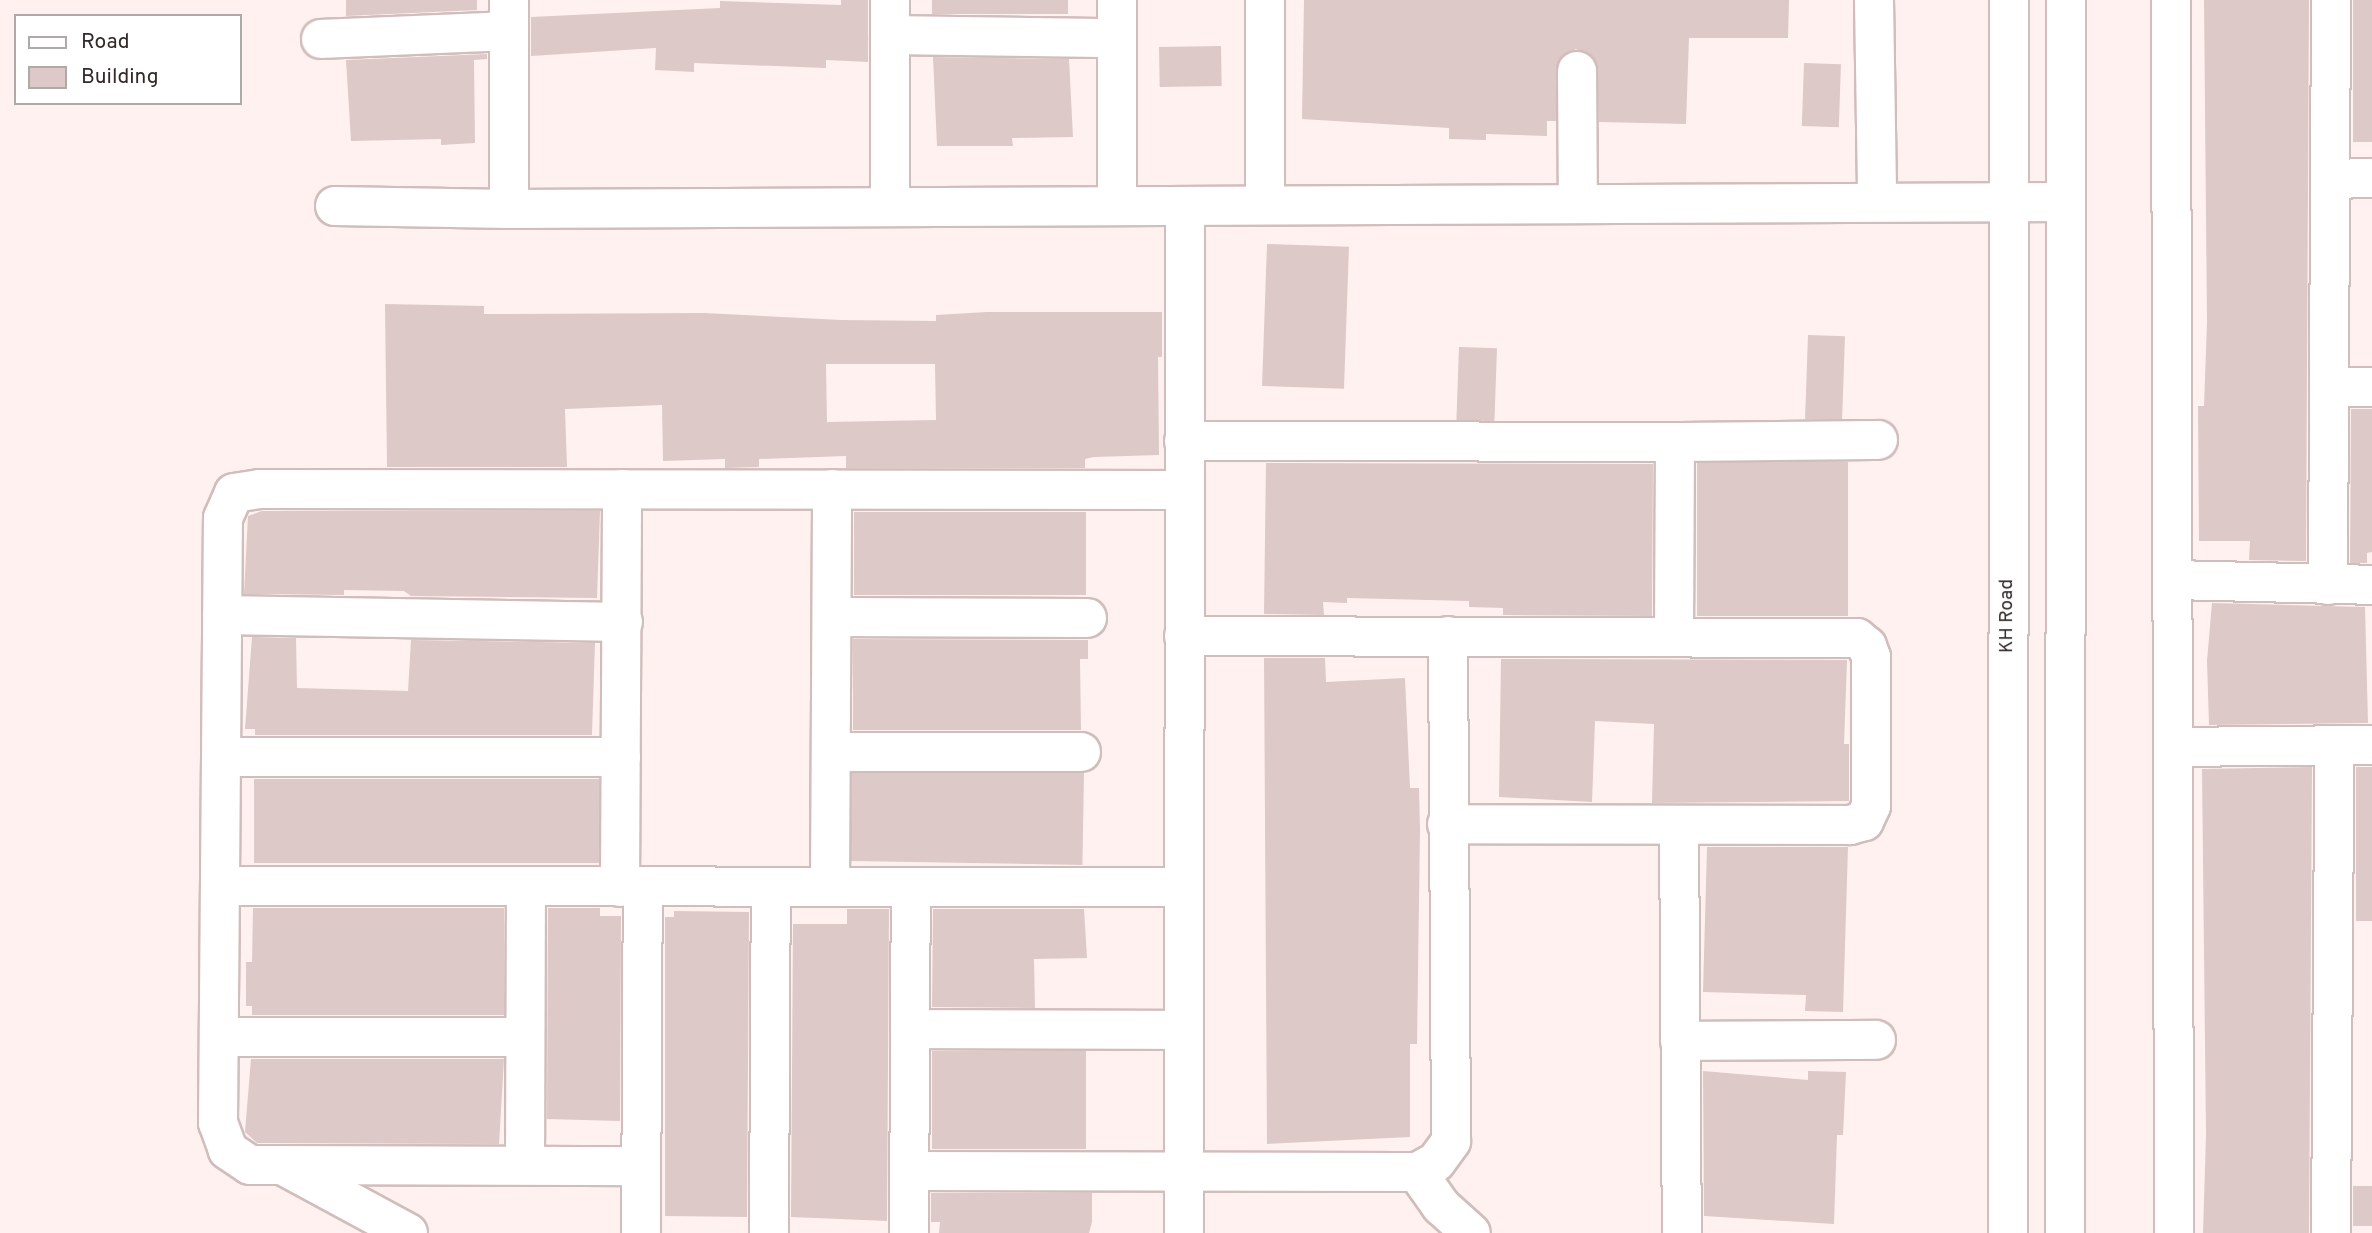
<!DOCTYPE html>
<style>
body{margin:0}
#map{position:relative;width:2372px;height:1233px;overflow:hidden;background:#fef1f0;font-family:Overpass,sans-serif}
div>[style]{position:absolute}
.building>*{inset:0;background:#ddc9c7;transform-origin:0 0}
.roads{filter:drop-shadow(2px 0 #d1bdbb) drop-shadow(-2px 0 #d1bdbb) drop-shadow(0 2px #d1bdbb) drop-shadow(0 -2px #d1bdbb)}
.street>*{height:38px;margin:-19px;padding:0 19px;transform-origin:19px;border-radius:19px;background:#fff}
.secondary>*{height:38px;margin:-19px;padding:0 19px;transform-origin:19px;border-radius:19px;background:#fff}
span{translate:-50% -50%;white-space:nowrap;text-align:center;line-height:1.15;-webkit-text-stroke:7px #fff;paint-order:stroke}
.street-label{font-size:19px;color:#322a29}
.legend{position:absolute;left:14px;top:14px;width:228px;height:91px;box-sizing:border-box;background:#fff;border:2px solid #adaaa9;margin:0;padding:9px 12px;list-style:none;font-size:21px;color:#322a29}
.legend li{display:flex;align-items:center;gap:14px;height:35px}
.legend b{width:35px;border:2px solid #adaaa9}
</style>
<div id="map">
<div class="building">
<i style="clip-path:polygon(346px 0,477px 0,477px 10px,346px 16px)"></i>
<i style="clip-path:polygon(841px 0,868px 0,868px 62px,826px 60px,826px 68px,694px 63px,694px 72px,655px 70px,656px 48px,531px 56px,531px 17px,720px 8px,720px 1px,841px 5px)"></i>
<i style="left:932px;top:0;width:136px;height:14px"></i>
<i style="clip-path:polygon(1304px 0,1789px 0,1788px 38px,1689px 38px,1686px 124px,1599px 122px,1596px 61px,1576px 49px,1558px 61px,1556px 121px,1547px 121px,1547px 136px,1486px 134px,1486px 140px,1449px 139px,1449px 128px,1302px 119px)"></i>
<i style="clip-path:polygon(2204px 0,2309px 0,2306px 561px,2249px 560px,2250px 541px,2199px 541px,2198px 406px,2204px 406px,2207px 322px)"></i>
<i style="left:2353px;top:0;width:19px;height:142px"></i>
<i style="left:1221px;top:46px;width:40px;height:62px;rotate:89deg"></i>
<i style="clip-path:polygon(487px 54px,487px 59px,474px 60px,475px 143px,441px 145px,441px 139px,351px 141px,346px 60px)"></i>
<i style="clip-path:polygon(933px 57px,1069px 59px,1073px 137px,1012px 138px,1013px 146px,937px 146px)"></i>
<i style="left:1804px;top:63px;width:37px;height:63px;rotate:2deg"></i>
<i style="left:1267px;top:244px;width:82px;height:142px;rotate:2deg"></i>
<i style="clip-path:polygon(evenodd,385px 304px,484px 306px,484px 314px,704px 313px,841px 320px,936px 321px,936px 315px,987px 312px,1162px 312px,1162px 357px,1158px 357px,1159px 455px,1094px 457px,1085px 459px,1085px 468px,846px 468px,846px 456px,759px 459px,759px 467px,725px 468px,725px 459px,663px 461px,662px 405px,565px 409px,567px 467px,387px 467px,385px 304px,826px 364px,935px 364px,936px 420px,827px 422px,826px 364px)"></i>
<i style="left:1808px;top:335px;width:37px;height:84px;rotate:2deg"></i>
<i style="left:1459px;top:347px;width:38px;height:73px;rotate:2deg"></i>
<i style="clip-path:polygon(2351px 409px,2372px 409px,2372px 552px,2367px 553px,2367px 563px,2350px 563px)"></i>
<i style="left:1848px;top:462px;width:154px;height:151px;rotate:90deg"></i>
<i style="clip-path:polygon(1266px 463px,1653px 464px,1652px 616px,1503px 615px,1503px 608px,1469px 607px,1469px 601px,1347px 598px,1347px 603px,1323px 602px,1324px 615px,1264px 614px)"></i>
<i style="clip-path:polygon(262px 511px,600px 511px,597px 598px,411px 596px,404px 591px,344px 590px,344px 595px,244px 594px,248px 516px)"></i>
<i style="left:854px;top:512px;width:232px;height:83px"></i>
<i style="clip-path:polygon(2212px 603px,2365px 607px,2368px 723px,2209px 725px,2207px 661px)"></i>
<i style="clip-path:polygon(252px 637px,296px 638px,297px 688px,408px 691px,411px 640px,595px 643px,592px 735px,255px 735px,255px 729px,245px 729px)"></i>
<i style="clip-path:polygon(853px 639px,1088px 640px,1088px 659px,1080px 659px,1081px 730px,853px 730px)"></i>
<i style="clip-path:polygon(1264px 658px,1325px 658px,1326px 682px,1405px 678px,1410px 788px,1419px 788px,1420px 830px,1417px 1044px,1410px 1044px,1410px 1137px,1267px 1144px)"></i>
<i style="clip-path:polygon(1501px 659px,1847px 660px,1844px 744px,1849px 744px,1849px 801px,1652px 803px,1654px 724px,1595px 721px,1592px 802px,1499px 797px)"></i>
<i style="clip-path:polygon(2312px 767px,2309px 1233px,2203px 1233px,2206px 1135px,2202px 769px)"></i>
<i style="left:2356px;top:767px;width:16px;height:154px"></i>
<i style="left:1084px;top:773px;width:92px;height:232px;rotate:91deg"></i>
<i style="left:254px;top:779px;width:345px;height:84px"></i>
<i style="clip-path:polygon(1707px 847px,1848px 847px,1843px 1012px,1805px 1011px,1806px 995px,1703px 992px)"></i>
<i style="clip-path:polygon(253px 908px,504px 908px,504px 1015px,252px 1015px,252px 1006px,246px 1006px,246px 962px,252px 962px)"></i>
<i style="clip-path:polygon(548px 908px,600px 908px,600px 916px,621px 916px,620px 1121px,547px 1119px)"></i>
<i style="clip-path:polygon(847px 909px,889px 909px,887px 1221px,791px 1217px,793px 924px,847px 924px)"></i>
<i style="clip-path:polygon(933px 909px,1084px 909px,1087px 958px,1034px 959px,1035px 1008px,932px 1007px)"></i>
<i style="clip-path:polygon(674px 911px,749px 912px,747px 1217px,665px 1216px,665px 917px,674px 917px)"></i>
<i style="left:932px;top:1051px;width:154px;height:98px"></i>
<i style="clip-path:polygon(251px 1059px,504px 1059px,499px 1144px,257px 1143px,245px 1132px)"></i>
<i style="clip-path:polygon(1703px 1071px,1808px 1080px,1808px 1071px,1846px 1072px,1843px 1135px,1837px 1135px,1834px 1224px,1704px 1216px)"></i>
<i style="left:2353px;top:1186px;width:19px;height:40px"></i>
<i style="clip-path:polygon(931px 1193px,1092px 1193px,1092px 1222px,1089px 1233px,939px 1233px,940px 1222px,931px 1222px)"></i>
</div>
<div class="roads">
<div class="street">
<i style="left:890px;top:0;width:207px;rotate:90deg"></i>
<i style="left:1117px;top:0;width:206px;rotate:90deg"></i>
<i style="left:1874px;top:0;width:202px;rotate:89.1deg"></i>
<i style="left:2171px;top:0;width:1233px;rotate:89.86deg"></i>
<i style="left:890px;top:35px;width:227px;rotate:0.8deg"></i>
<i style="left:321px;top:39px;width:188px;rotate:-2.4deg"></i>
<i style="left:1577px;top:71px;width:133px;rotate:89.6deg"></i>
<i style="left:2330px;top:179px;width:42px;rotate:-1.4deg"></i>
<i style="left:1265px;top:205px;width:205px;rotate:-90deg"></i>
<i style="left:335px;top:206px;width:174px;rotate:1deg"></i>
<i style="left:509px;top:209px;width:1556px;rotate:-0.26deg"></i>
<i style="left:509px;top:209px;width:209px;rotate:-90deg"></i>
<i style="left:2329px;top:387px;width:43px"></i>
<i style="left:1184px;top:441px;width:491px;rotate:0.1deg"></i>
<i style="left:1675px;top:442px;width:195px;rotate:90.3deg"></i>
<i style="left:1675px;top:442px;width:203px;rotate:-0.6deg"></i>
<i style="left:2173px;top:580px;width:199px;rotate:1.4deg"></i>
<i style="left:2328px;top:585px;width:585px;rotate:-89.71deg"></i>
<i style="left:222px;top:615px;width:401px;rotate:1deg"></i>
<i style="left:832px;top:617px;width:255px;rotate:0.2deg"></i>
<i style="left:1184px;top:636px;width:673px;rotate:0.17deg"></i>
<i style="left:1857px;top:638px;width:13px;rotate:39deg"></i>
<i style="left:1867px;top:646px;width:12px;rotate:70deg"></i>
<i style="left:1871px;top:657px;width:149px;rotate:90deg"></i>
<i style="left:1871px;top:806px;width:17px;rotate:115deg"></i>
<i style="left:1864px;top:821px;width:15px;rotate:164deg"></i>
<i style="left:1850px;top:825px;width:403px;rotate:-179.9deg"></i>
<i style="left:2173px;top:747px;width:199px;rotate:-0.6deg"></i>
<i style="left:831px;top:752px;width:250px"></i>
<i style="left:222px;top:757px;width:399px"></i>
<i style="left:1679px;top:825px;width:408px;rotate:89.6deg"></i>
<i style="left:223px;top:886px;width:961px;rotate:0.06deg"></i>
<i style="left:830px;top:886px;width:397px;rotate:-89.7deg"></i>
<i style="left:620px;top:887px;width:398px;rotate:-89.7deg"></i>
<i style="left:910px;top:1029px;width:274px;rotate:0.2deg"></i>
<i style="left:220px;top:1037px;width:305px"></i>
<i style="left:1680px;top:1041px;width:196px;rotate:-0.3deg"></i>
<i style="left:287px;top:1165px;width:354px;rotate:0.2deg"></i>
<i style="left:525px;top:1165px;width:279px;rotate:-89.8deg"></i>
<i style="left:910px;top:1171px;width:507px;rotate:0.11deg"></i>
<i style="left:1417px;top:1172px;width:21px;rotate:-28deg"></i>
<i style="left:1436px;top:1162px;width:26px;rotate:-54deg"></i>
<i style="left:1451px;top:1141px;width:505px;rotate:-90.34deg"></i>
<i style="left:1417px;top:1172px;width:42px;rotate:54.8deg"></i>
<i style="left:1441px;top:1206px;width:40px;rotate:42deg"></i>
<i style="left:408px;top:1233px;width:143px;rotate:-151.6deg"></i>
<i style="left:282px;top:1165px;width:32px;rotate:180deg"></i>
<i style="left:250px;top:1165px;width:27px;rotate:-146deg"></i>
<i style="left:228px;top:1150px;width:29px;rotate:-110deg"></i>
<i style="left:218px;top:1123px;width:605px;rotate:-89.53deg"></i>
<i style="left:223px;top:518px;width:27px;rotate:-66deg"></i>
<i style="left:234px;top:493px;width:26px;rotate:-9deg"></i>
<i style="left:260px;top:489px;width:924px;rotate:0.06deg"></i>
<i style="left:641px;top:1233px;width:347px;rotate:-89.7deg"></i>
<i style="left:769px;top:1233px;width:346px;rotate:-89.7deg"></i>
<i style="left:909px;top:1233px;width:346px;rotate:-89.7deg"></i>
<i style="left:1184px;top:1233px;width:1027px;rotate:-89.94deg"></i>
<i style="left:2331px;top:1233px;width:488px;rotate:-89.6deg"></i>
</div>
<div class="secondary">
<i style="left:2008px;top:1233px;width:1233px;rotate:-89.95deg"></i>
<i style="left:2065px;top:1233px;width:1233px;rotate:-89.95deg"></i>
</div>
</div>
<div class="street-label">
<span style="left:2008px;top:616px;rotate:-90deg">KH Road</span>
</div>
<ul class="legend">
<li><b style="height:9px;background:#fff"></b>Road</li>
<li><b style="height:19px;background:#ddc9c7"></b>Building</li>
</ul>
</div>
